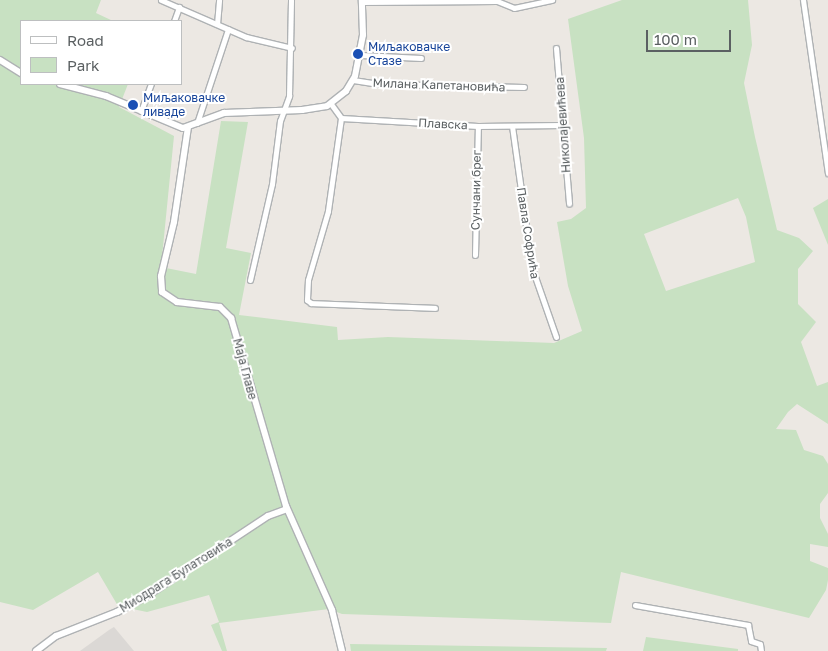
<!DOCTYPE html>
<meta charset="utf-8">
<style>
body{margin:0}
#map{position:relative;width:828px;height:651px;overflow:hidden;background:#ece8e3;font-family:"Golos Text",sans-serif}
div>[style]{position:absolute}
.industrial>*{inset:0;background:#dbd8d5}
.green>*{inset:0;background:#c8e1c2}
.roads{filter:drop-shadow(1px 0 #afb2b4) drop-shadow(-1px 0 #afb2b4) drop-shadow(0 1px #afb2b4) drop-shadow(0 -1px #afb2b4)}
.minor>*{height:5px;margin:-2.5px;padding:0 2.5px;transform-origin:2.5px;border-radius:2.5px;background:#fff}
.tertiary>*{height:6px;margin:-3px;padding:0 3px;transform-origin:3px;border-radius:3px;background:#fff}
.dots>*{width:14px;height:14px;translate:-50% -50%;box-sizing:border-box;border:2px solid #fff;border-radius:50%}
span{translate:-50% -50%;white-space:nowrap;text-align:center;line-height:1.15;-webkit-text-stroke:4px #fff;paint-order:stroke}
.transit-label{font-size:12px;color:#164399}
.left{translate:0 -50%;text-align:left}
.street-label{font-size:12px;color:#5b6062}
.legend{position:absolute;left:20px;top:20px;width:162px;height:65px;box-sizing:border-box;background:#fff;border:1px solid #bdbfc0;margin:0;padding:6px 9px;list-style:none;font-size:15px;color:#5b6062}
.legend li{display:flex;align-items:center;gap:10px;height:25px}
.legend b{width:25px;border:1px solid #bdbfc0}
.scale{position:absolute;left:646px;top:30px;width:85px;height:22px;box-sizing:border-box;border:2px solid #5b6062;border-top:0;padding-left:6px;font-size:15px;line-height:18px;white-space:nowrap;color:#5b6062;-webkit-text-stroke:4px #fff;paint-order:stroke}
</style>
<div id="map">
<div class="industrial">
<i style="clip-path:polygon(114px 627px,134px 651px,80px 651px,109px 630px)"></i>
</div>
<div class="green">
<i style="clip-path:polygon(evenodd,0 0,101px 0,96px 13px,113px 21px,21px 21px,21px 84px,128px 84px,119px 107px,174px 136px,161px 267px,196px 274px,221px 121px,248px 122px,226px 248px,251px 253px,239px 315px,337px 327px,338px 340px,388px 337px,554px 343px,582px 331px,568px 286px,557px 222px,571px 219px,586px 208px,584px 138px,568px 19px,622px 0,748px 0,752px 45px,744px 83px,755px 137px,777px 230px,799px 238px,813px 251px,798px 269px,798px 304px,816px 322px,801px 342px,817px 386px,828px 382px,828px 424px,797px 404px,788px 412px,776px 429px,796px 430px,804px 450px,823px 456px,828px 464px,828px 493px,820px 504px,820px 518px,828px 534px,828px 547px,810px 544px,810px 561px,828px 568px,828px 580px,826px 590px,809px 618px,621px 572px,611px 623px,342px 614px,329px 609px,219px 623px,227px 651px,222px 651px,211px 625px,219px 622px,209px 595px,147px 612px,118px 606px,98px 572px,33px 610px,0 602px,0 0,738px 198px,746px 217px,755px 262px,666px 291px,644px 234px,738px 198px)"></i>
<i style="clip-path:polygon(828px 199px,828px 245px,813px 208px)"></i>
<i style="clip-path:polygon(646px 637px,738px 649px,738px 651px,643px 651px)"></i>
<i style="clip-path:polygon(350px 644px,607px 648px,606px 651px,351px 651px)"></i>
</div>
<div class="roads">
<div class="minor">
<i style="left:161px;top:0;width:93px;rotate:23.5deg"></i>
<i style="left:246px;top:37px;width:47px;rotate:13.4deg"></i>
<i style="left:803px;top:0;width:175px;rotate:81.8deg"></i>
<i style="left:362px;top:2px;width:135px;rotate:-0.4deg"></i>
<i style="left:497px;top:1px;width:18px;rotate:22deg"></i>
<i style="left:514px;top:8px;width:39px;rotate:-12deg"></i>
<i style="left:174px;top:21px;width:15px;rotate:-70deg"></i>
<i style="left:217px;top:24px;width:24px;rotate:-85deg"></i>
<i style="left:556px;top:48px;width:156px;rotate:85.2deg"></i>
<i style="left:361px;top:55px;width:60px;rotate:2.9deg"></i>
<i style="left:353px;top:80px;width:26px;rotate:9deg"></i>
<i style="left:379px;top:84px;width:145px;rotate:1.2deg"></i>
<i style="left:331px;top:104px;width:17px;rotate:54deg"></i>
<i style="left:141px;top:111px;width:29px;rotate:-70deg"></i>
<i style="left:341px;top:118px;width:94px;rotate:98deg"></i>
<i style="left:328px;top:211px;width:72px;rotate:106.2deg"></i>
<i style="left:308px;top:280px;width:20px;rotate:93deg"></i>
<i style="left:307px;top:300px;width:5px;rotate:37deg"></i>
<i style="left:311px;top:303px;width:124px;rotate:2.3deg"></i>
<i style="left:341px;top:118px;width:137px;rotate:3.3deg"></i>
<i style="left:478px;top:126px;width:84px;rotate:-0.7deg"></i>
<i style="left:197px;top:123px;width:99px;rotate:-71.7deg"></i>
<i style="left:512px;top:126px;width:143px;rotate:82deg"></i>
<i style="left:532px;top:268px;width:73px;rotate:70.8deg"></i>
<i style="left:475px;top:255px;width:129px;rotate:-88.7deg"></i>
<i style="left:250px;top:280px;width:98px;rotate:-77.1deg"></i>
<i style="left:272px;top:184px;width:64px;rotate:-82.8deg"></i>
<i style="left:280px;top:121px;width:27px;rotate:-70deg"></i>
<i style="left:289px;top:96px;width:96px;rotate:-88.8deg"></i>
<i style="left:635px;top:605px;width:115px;rotate:10deg"></i>
<i style="left:748px;top:625px;width:16px;rotate:79deg"></i>
<i style="left:751px;top:641px;width:9px;rotate:18deg"></i>
<i style="left:760px;top:644px;width:7px;rotate:82deg"></i>
</div>
<div class="tertiary">
<i style="left:0;top:60px;width:25px;rotate:32deg"></i>
<i style="left:60px;top:84px;width:48px;rotate:14.6deg"></i>
<i style="left:106px;top:96px;width:83px;rotate:22.6deg"></i>
<i style="left:183px;top:128px;width:44px;rotate:-20.1deg"></i>
<i style="left:224px;top:113px;width:78px;rotate:-2.2deg"></i>
<i style="left:302px;top:110px;width:25px;rotate:-9deg"></i>
<i style="left:327px;top:106px;width:24px;rotate:-38deg"></i>
<i style="left:346px;top:91px;width:17px;rotate:-59deg"></i>
<i style="left:355px;top:76px;width:42px;rotate:-79deg"></i>
<i style="left:363px;top:35px;width:35px;rotate:-92deg"></i>
<i style="left:188px;top:127px;width:96px;rotate:98.4deg"></i>
<i style="left:174px;top:222px;width:56px;rotate:103.5deg"></i>
<i style="left:161px;top:276px;width:16px;rotate:86deg"></i>
<i style="left:162px;top:292px;width:18px;rotate:34deg"></i>
<i style="left:177px;top:302px;width:43px;rotate:6.6deg"></i>
<i style="left:220px;top:307px;width:16px;rotate:45deg"></i>
<i style="left:231px;top:318px;width:196px;rotate:73.7deg"></i>
<i style="left:286px;top:506px;width:114px;rotate:66.1deg"></i>
<i style="left:332px;top:610px;width:42px;rotate:76.3deg"></i>
<i style="left:36px;top:651px;width:25px;rotate:-37deg"></i>
<i style="left:56px;top:636px;width:66px;rotate:-21.5deg"></i>
<i style="left:117px;top:612px;width:34px;rotate:-28deg"></i>
<i style="left:147px;top:596px;width:145px;rotate:-33.5deg"></i>
<i style="left:268px;top:516px;width:20px;rotate:-20deg"></i>
</div>
</div>
<div class="dots">
<i style="left:358px;top:54px;background:#1a4fb4"></i>
<i style="left:133px;top:105px;background:#1a4fb4"></i>
</div>
<div class="transit-label">
<span class="left" style="left:368px;top:54px">Миљаковачке<br>Стазе</span>
<span class="left" style="left:143px;top:105px">Миљаковачке<br>ливаде</span>
</div>
<div class="street-label">
<span style="left:439px;top:85px;rotate:2deg">Милана Капетановића</span>
<span style="left:443px;top:124px;rotate:3deg">Плавска</span>
<span style="left:563px;top:125px;rotate:-94deg">Николајевићева</span>
<span style="left:476px;top:190px;rotate:-89deg">Сунчани брег</span>
<span style="left:528px;top:233px;rotate:81deg">Павла Софрића</span>
<span style="left:245px;top:369px;rotate:75deg">Маја Главе</span>
<span style="left:176px;top:575px;rotate:-32deg">Миодрага Булатовића</span>
</div>
<ul class="legend">
<li><b style="height:6px;background:#fff"></b>Road</li>
<li><b style="height:14px;background:#c8e1c2"></b>Park</li>
</ul>
<div class="scale">100 m</div>
</div>
